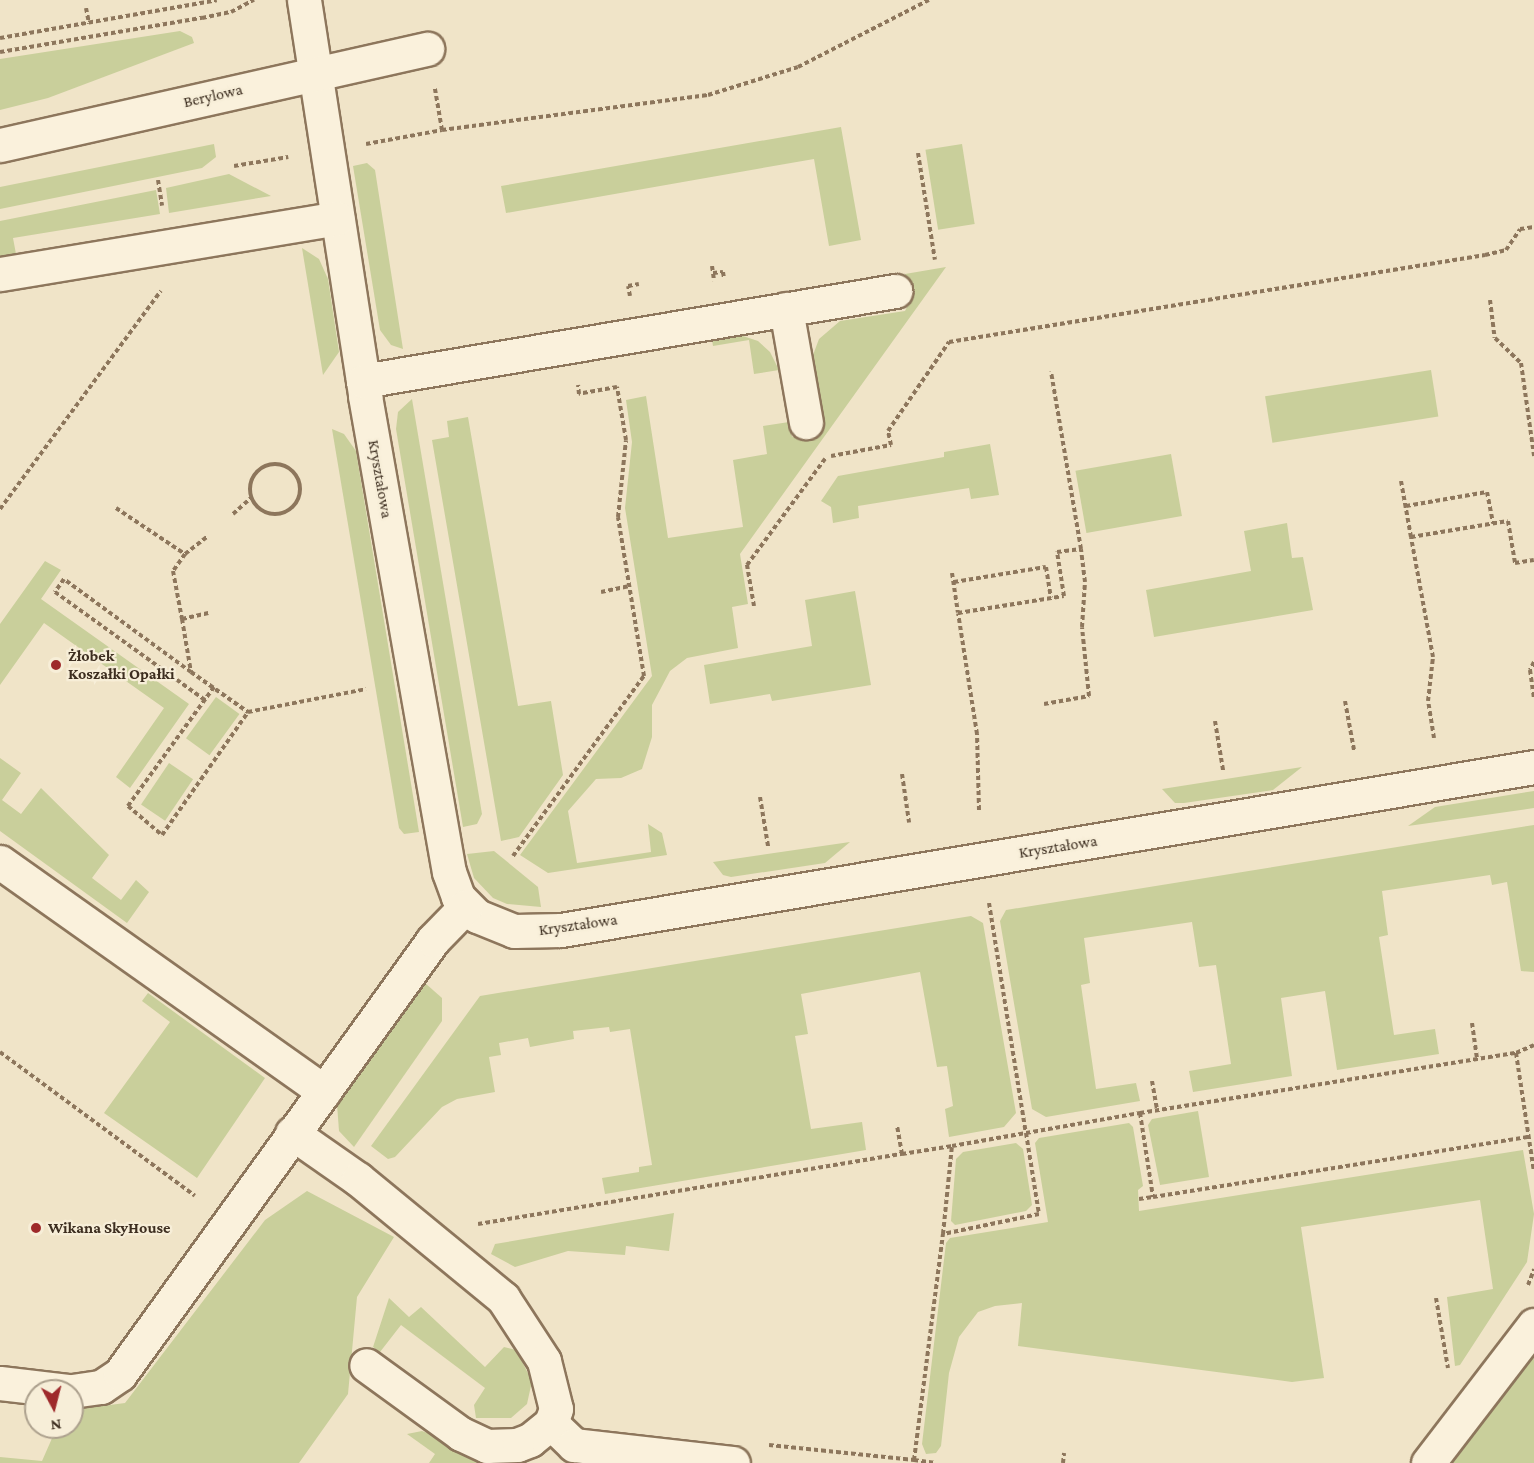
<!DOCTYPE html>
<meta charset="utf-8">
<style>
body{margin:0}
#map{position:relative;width:1534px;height:1463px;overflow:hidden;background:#f0e4c8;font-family:"Crimson Pro",serif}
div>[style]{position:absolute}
.green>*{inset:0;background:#c9cf9b;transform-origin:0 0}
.path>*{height:4px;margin-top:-2px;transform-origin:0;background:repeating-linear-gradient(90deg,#8d765c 0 4.5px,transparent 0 7.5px)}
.path>.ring{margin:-2px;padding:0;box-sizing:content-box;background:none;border:4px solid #8d765c;border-radius:50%}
.roads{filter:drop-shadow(2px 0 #8d765c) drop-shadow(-2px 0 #8d765c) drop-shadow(0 2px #8d765c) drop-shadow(0 -2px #8d765c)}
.minor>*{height:33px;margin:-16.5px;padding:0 16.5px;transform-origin:16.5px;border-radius:16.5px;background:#faf1dc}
.dots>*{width:16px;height:16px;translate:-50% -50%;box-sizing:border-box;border:3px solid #f7eed8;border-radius:50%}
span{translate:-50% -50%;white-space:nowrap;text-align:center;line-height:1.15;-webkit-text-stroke:4.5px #f7eed8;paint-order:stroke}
.street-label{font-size:16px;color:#3d2e20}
.poi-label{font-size:16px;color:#3d2e20;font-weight:700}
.left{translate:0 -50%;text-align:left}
.north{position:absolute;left:24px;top:1379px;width:60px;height:60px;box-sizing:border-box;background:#f7eed8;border:2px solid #ada18e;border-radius:50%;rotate:173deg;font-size:16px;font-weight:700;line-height:24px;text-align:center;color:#3d2e20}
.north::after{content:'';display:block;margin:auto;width:21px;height:27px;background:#9e2a2b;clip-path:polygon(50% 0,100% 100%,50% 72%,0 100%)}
</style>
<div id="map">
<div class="green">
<i style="clip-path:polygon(180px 31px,192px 37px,194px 43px,48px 98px,0 110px,0 59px)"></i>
<i style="clip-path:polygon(841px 127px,861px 240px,829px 246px,814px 159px,506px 213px,501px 186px)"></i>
<i style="clip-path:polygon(214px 144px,216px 157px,202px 168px,0 209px,0 187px)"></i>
<i style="left:962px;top:144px;width:81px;height:37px;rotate:81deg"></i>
<i style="clip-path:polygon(367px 163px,375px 170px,403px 349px,391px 345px,380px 330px,353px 166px)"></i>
<i style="clip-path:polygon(229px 174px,271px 196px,169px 213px,166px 188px)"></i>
<i style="clip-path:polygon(156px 190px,160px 214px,13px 238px,16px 254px,0 257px,0 221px)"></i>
<i style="clip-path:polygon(302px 248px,319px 259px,328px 279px,339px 352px,323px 375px)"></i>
<i style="clip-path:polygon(946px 267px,740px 554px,748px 604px,732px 607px,738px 648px,687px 658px,670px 671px,652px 705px,652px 737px,642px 769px,621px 778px,596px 779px,568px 811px,577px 863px,651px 852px,648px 824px,662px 833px,667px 855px,548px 873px,520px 855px,652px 676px,625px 508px,632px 442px,626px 400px,646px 396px,668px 538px,743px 527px,733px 460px,767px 454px,763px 426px,789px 422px,792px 437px,817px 432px,822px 421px,813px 355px,819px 339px,840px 321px,905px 311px,910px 301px,905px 274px)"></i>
<i style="clip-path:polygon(743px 336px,758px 341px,770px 352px,779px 370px,754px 374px,749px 340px,713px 346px,712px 340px)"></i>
<i style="left:1431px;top:370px;width:47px;height:168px;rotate:81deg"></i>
<i style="clip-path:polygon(412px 399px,482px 814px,477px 824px,463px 827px,396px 429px,398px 412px)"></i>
<i style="clip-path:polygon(468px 417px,518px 706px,551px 701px,563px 775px,519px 837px,501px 841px,432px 440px,449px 437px,447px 421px)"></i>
<i style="clip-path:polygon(332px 429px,344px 434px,356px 451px,419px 832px,404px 834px,399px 828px)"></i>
<i style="clip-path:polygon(990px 444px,999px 495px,971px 499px,969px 488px,858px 506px,859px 518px,833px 523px,831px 507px,821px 501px,838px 476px,944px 457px,944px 452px)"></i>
<i style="left:1171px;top:454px;width:63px;height:97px;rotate:80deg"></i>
<i style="clip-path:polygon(1287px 523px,1292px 558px,1303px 557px,1313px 610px,1154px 637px,1146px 590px,1251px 571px,1244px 531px)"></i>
<i style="clip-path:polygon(45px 561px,61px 570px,41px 599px,189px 704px,130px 788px,116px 777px,164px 708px,44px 623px,0 685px,0 624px)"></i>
<i style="clip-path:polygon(855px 591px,871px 685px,772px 701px,770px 694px,710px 704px,704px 665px,812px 646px,805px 600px)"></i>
<i style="left:216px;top:697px;width:29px;height:51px;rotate:36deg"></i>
<i style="clip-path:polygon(0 758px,21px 773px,2px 800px,21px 814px,41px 788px,109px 855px,92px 878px,121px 900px,136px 880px,149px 892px,127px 923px,0 831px)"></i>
<i style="left:169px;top:763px;width:29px;height:50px;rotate:34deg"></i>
<i style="clip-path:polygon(1302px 767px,1273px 790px,1184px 803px,1175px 803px,1162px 789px)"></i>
<i style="clip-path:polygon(1534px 791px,1534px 808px,1408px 826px,1435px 807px)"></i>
<i style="clip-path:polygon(1534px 825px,1534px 972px,1521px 971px,1507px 882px,1492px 885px,1490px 875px,1382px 891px,1388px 935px,1379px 937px,1394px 1035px,1435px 1029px,1439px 1054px,1337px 1070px,1325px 991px,1281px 998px,1292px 1076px,1193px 1092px,1189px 1071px,1231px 1064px,1216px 965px,1199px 967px,1192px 922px,1084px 938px,1090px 983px,1081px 985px,1096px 1089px,1136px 1083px,1140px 1101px,1046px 1117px,1032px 1109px,1000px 921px,1006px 910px)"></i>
<i style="clip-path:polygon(850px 842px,825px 863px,731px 877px,723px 875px,713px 862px)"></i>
<i style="clip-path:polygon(494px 851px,538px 887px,541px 907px,507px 904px,493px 898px,474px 878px,467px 854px)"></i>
<i style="clip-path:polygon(971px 916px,983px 923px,1016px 1113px,1004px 1127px,949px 1137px,945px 1109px,953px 1106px,947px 1066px,937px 1067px,920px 972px,801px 994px,808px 1034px,795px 1036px,811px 1129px,862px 1122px,866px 1150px,605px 1194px,602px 1178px,639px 1172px,639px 1167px,652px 1165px,630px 1029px,610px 1032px,609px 1027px,573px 1031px,574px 1039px,530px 1047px,528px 1038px,499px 1043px,501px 1055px,489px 1057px,495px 1092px,457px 1099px,442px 1107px,395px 1157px,388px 1159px,371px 1146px,480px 996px)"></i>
<i style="clip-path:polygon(425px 983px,442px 998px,442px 1021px,354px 1147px,339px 1131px,337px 1104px)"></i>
<i style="clip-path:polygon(148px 993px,265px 1078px,197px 1178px,104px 1113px,170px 1022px,142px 1001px)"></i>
<i style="clip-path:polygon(1198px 1111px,1209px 1177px,1160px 1185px,1148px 1125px,1152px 1119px)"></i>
<i style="clip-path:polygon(1129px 1123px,1133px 1127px,1143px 1186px,1138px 1190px,1139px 1211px,1523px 1150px,1534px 1214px,1527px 1262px,1460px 1365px,1455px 1366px,1447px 1297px,1493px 1289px,1480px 1200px,1301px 1227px,1324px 1378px,1292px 1382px,1018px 1346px,1022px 1303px,995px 1306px,978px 1312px,959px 1337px,949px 1373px,941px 1446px,936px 1453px,926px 1454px,922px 1444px,946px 1243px,950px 1238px,1048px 1222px,1035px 1143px,1039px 1138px)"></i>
<i style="clip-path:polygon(1016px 1143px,1023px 1149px,1032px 1205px,1026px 1211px,955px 1225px,951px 1221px,956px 1159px,963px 1152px)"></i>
<i style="clip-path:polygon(307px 1191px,394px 1237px,357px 1297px,348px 1394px,299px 1463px,0 1463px,0 1457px,42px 1461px,57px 1427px,72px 1427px,72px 1410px,125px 1403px,265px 1220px)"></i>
<i style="clip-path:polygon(674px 1213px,669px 1251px,626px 1246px,625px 1255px,568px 1251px,515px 1267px,491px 1254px,495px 1244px)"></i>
<i style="clip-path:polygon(389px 1298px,409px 1317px,421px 1307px,485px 1367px,504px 1347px,516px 1350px,532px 1381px,527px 1404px,511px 1418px,476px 1418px,474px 1405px,485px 1388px,401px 1325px,380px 1352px,373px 1347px)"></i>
<i style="clip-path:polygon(1534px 1355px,1534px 1463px,1451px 1463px)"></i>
<i style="clip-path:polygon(422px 1431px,433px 1435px,478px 1463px,429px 1463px,435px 1454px,407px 1434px)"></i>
</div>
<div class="path">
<i style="left:86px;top:8px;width:16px;rotate:79deg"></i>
<i style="left:0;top:38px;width:220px;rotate:-9.9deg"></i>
<i style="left:0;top:52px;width:205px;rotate:-9.6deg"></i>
<i style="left:202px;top:18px;width:30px;rotate:-12deg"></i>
<i style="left:231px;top:12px;width:26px;rotate:-28deg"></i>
<i style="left:442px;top:130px;width:268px;rotate:-7.5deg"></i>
<i style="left:708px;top:95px;width:94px;rotate:-17.3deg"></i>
<i style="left:798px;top:67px;width:147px;rotate:-27.1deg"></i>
<i style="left:366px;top:144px;width:77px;rotate:-10.4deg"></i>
<i style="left:442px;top:130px;width:42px;rotate:-99.7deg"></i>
<i style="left:918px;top:153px;width:108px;rotate:81deg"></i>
<i style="left:234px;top:166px;width:55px;rotate:-9.5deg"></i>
<i style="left:158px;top:180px;width:26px;rotate:81deg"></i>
<i style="left:712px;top:266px;width:15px;rotate:82deg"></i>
<i style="left:713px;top:273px;width:10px;rotate:-6deg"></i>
<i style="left:723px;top:272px;width:6px;rotate:81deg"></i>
<i style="left:630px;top:296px;width:10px;rotate:-101deg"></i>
<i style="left:628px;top:286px;width:11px;rotate:-10deg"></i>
<i style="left:1490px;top:300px;width:38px;rotate:83deg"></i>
<i style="left:1495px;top:338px;width:36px;rotate:44deg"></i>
<i style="left:1521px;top:363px;width:94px;rotate:82deg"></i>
<i style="left:831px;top:456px;width:61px;rotate:-10.4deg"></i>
<i style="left:891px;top:445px;width:14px;rotate:-102deg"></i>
<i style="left:888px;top:431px;width:108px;rotate:-55.6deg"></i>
<i style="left:949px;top:342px;width:543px;rotate:-9.22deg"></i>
<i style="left:1485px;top:255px;width:22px;rotate:-13deg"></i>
<i style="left:1506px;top:250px;width:25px;rotate:-56deg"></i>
<i style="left:1520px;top:229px;width:14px;rotate:-8deg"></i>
<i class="ring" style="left:250px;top:464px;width:46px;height:46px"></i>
<i style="left:1401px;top:481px;width:57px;rotate:79.9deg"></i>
<i style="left:1406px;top:506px;width:82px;rotate:-9.8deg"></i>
<i style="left:1487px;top:492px;width:32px;rotate:79deg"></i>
<i style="left:116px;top:508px;width:83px;rotate:33.7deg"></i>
<i style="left:185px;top:554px;width:29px;rotate:-38deg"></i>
<i style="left:0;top:509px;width:271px;rotate:-53.6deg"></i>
<i style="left:233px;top:514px;width:24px;rotate:-42deg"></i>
<i style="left:185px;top:554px;width:21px;rotate:125deg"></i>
<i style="left:173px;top:571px;width:49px;rotate:79.4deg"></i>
<i style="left:182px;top:619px;width:27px;rotate:-13deg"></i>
<i style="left:952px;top:573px;width:40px;rotate:81.5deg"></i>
<i style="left:954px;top:582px;width:93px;rotate:-9.3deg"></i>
<i style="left:1046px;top:567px;width:31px;rotate:81deg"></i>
<i style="left:601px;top:592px;width:29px;rotate:-12deg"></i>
<i style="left:754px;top:606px;width:42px;rotate:-99.7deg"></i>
<i style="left:747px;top:565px;width:132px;rotate:-53.7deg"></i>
<i style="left:182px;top:619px;width:54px;rotate:80.4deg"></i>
<i style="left:191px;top:672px;width:70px;rotate:35.1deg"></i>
<i style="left:248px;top:712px;width:120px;rotate:-11deg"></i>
<i style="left:1534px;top:662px;width:9px;rotate:117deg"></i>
<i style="left:1530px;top:670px;width:29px;rotate:82deg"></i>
<i style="left:191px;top:672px;width:157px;rotate:-143.8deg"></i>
<i style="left:64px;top:579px;width:16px;rotate:125deg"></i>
<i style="left:55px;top:592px;width:185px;rotate:35.8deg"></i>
<i style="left:214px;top:687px;width:147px;rotate:125.9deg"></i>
<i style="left:128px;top:806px;width:45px;rotate:40.5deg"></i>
<i style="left:162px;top:835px;width:150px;rotate:-55deg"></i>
<i style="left:1345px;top:701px;width:50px;rotate:79.6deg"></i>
<i style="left:1044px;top:704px;width:46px;rotate:-10.1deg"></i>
<i style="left:1089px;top:696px;width:69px;rotate:-95.8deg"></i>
<i style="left:1082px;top:627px;width:45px;rotate:-86.2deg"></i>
<i style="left:1085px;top:582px;width:33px;rotate:-97deg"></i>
<i style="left:1215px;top:721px;width:50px;rotate:80.7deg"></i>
<i style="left:1434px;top:738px;width:37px;rotate:-99deg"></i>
<i style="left:1428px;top:701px;width:44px;rotate:-83.5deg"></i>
<i style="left:1433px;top:657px;width:122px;rotate:-100.4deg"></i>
<i style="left:1411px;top:537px;width:98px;rotate:-9.4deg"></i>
<i style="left:1508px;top:521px;width:43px;rotate:80.5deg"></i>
<i style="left:1515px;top:563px;width:19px;rotate:-9deg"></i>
<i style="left:902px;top:774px;width:49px;rotate:81.7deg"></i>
<i style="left:760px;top:797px;width:50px;rotate:80.7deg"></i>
<i style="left:979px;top:810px;width:76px;rotate:-91.5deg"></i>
<i style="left:977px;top:734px;width:122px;rotate:-98.9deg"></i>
<i style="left:958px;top:613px;width:107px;rotate:-9.1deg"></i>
<i style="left:1064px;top:596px;width:45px;rotate:-99deg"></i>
<i style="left:1057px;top:552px;width:24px;rotate:-7deg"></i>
<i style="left:1081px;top:549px;width:180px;rotate:-99.6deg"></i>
<i style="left:513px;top:856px;width:223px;rotate:-54deg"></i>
<i style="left:644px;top:676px;width:161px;rotate:-99.3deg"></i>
<i style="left:618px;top:517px;width:77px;rotate:-84.1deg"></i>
<i style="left:626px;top:440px;width:54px;rotate:-99.6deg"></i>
<i style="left:617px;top:387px;width:39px;rotate:170deg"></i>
<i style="left:579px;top:394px;width:9px;rotate:-96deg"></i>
<i style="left:989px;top:903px;width:233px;rotate:80.9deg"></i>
<i style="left:1026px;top:1133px;width:82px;rotate:80.9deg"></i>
<i style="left:1039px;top:1214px;width:98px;rotate:168.2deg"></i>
<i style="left:943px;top:1234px;width:88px;rotate:-84.2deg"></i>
<i style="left:952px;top:1146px;width:75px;rotate:-10deg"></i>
<i style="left:1026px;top:1133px;width:116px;rotate:-10deg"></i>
<i style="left:1140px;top:1113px;width:85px;rotate:81.2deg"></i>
<i style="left:1153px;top:1197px;width:381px;rotate:-9.1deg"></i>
<i style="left:1472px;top:1023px;width:36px;rotate:82deg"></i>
<i style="left:1534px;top:1045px;width:20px;rotate:156deg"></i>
<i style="left:1516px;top:1053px;width:120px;rotate:81.4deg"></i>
<i style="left:0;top:1052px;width:242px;rotate:36.4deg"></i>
<i style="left:1152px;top:1081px;width:29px;rotate:80deg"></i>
<i style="left:1140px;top:1113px;width:381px;rotate:-9.1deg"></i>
<i style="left:902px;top:1154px;width:51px;rotate:-9.1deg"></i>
<i style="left:1139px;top:1199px;width:14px;rotate:-8deg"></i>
<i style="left:478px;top:1224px;width:430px;rotate:-9.4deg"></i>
<i style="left:902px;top:1154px;width:28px;rotate:-100deg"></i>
<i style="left:1528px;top:1285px;width:17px;rotate:-69deg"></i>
<i style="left:1436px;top:1298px;width:71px;rotate:80.3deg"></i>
<i style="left:769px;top:1445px;width:146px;rotate:5.9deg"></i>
<i style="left:914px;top:1460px;width:228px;rotate:-82.7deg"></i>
<i style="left:914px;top:1460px;width:22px;rotate:8deg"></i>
<i style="left:1063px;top:1463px;width:10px;rotate:-84deg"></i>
</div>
<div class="roads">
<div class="minor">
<i style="left:304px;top:0;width:401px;rotate:81.2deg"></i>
<i style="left:365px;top:396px;width:483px;rotate:80deg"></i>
<i style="left:449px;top:872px;width:27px;rotate:70deg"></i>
<i style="left:458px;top:897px;width:27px;rotate:45deg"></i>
<i style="left:477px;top:916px;width:40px;rotate:22deg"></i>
<i style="left:514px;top:931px;width:47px;rotate:-1.2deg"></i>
<i style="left:561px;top:930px;width:987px;rotate:-9.51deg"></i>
<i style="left:0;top:145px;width:438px;rotate:-12.7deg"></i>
<i style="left:0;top:274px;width:342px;rotate:-9.4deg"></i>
<i style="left:786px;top:309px;width:115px;rotate:80deg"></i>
<i style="left:363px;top:381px;width:540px;rotate:-9.6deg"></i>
<i style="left:0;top:862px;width:397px;rotate:35.3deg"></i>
<i style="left:292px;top:1133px;width:80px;rotate:34.9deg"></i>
<i style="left:358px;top:1179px;width:188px;rotate:39.4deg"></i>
<i style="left:503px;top:1298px;width:75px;rotate:56.9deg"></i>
<i style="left:544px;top:1361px;width:49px;rotate:76deg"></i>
<i style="left:556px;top:1409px;width:15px;rotate:110deg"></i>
<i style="left:551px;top:1423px;width:27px;rotate:141deg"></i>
<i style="left:530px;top:1440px;width:14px;rotate:159deg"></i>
<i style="left:517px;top:1445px;width:30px;rotate:178deg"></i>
<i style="left:487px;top:1446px;width:29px;rotate:-155deg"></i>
<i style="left:461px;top:1434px;width:117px;rotate:-144deg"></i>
<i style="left:0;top:1383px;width:68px;rotate:6.7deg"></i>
<i style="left:72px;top:1391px;width:29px;rotate:-8deg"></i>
<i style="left:101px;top:1387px;width:23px;rotate:-34deg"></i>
<i style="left:120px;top:1374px;width:535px;rotate:-54.2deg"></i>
<i style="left:433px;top:940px;width:47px;rotate:-45.9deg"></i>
<i style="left:551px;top:1423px;width:32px;rotate:44deg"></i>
<i style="left:574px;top:1445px;width:160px;rotate:6.5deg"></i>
<i style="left:1428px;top:1463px;width:174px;rotate:-52.5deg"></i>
</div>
</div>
<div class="dots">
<i style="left:56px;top:665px;background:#9e2a2b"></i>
<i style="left:36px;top:1228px;background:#9e2a2b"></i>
</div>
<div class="street-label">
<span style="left:213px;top:96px;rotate:-13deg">Berylowa</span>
<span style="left:380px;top:479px;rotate:80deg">Kryształowa</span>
<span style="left:1058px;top:847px;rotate:-9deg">Kryształowa</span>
<span style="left:578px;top:925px;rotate:-8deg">Kryształowa</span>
</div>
<div class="poi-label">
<span class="left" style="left:68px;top:665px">Żłobek<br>Koszałki Opałki</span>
<span class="left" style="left:48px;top:1228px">Wikana SkyHouse</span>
</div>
<div class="north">N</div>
</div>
